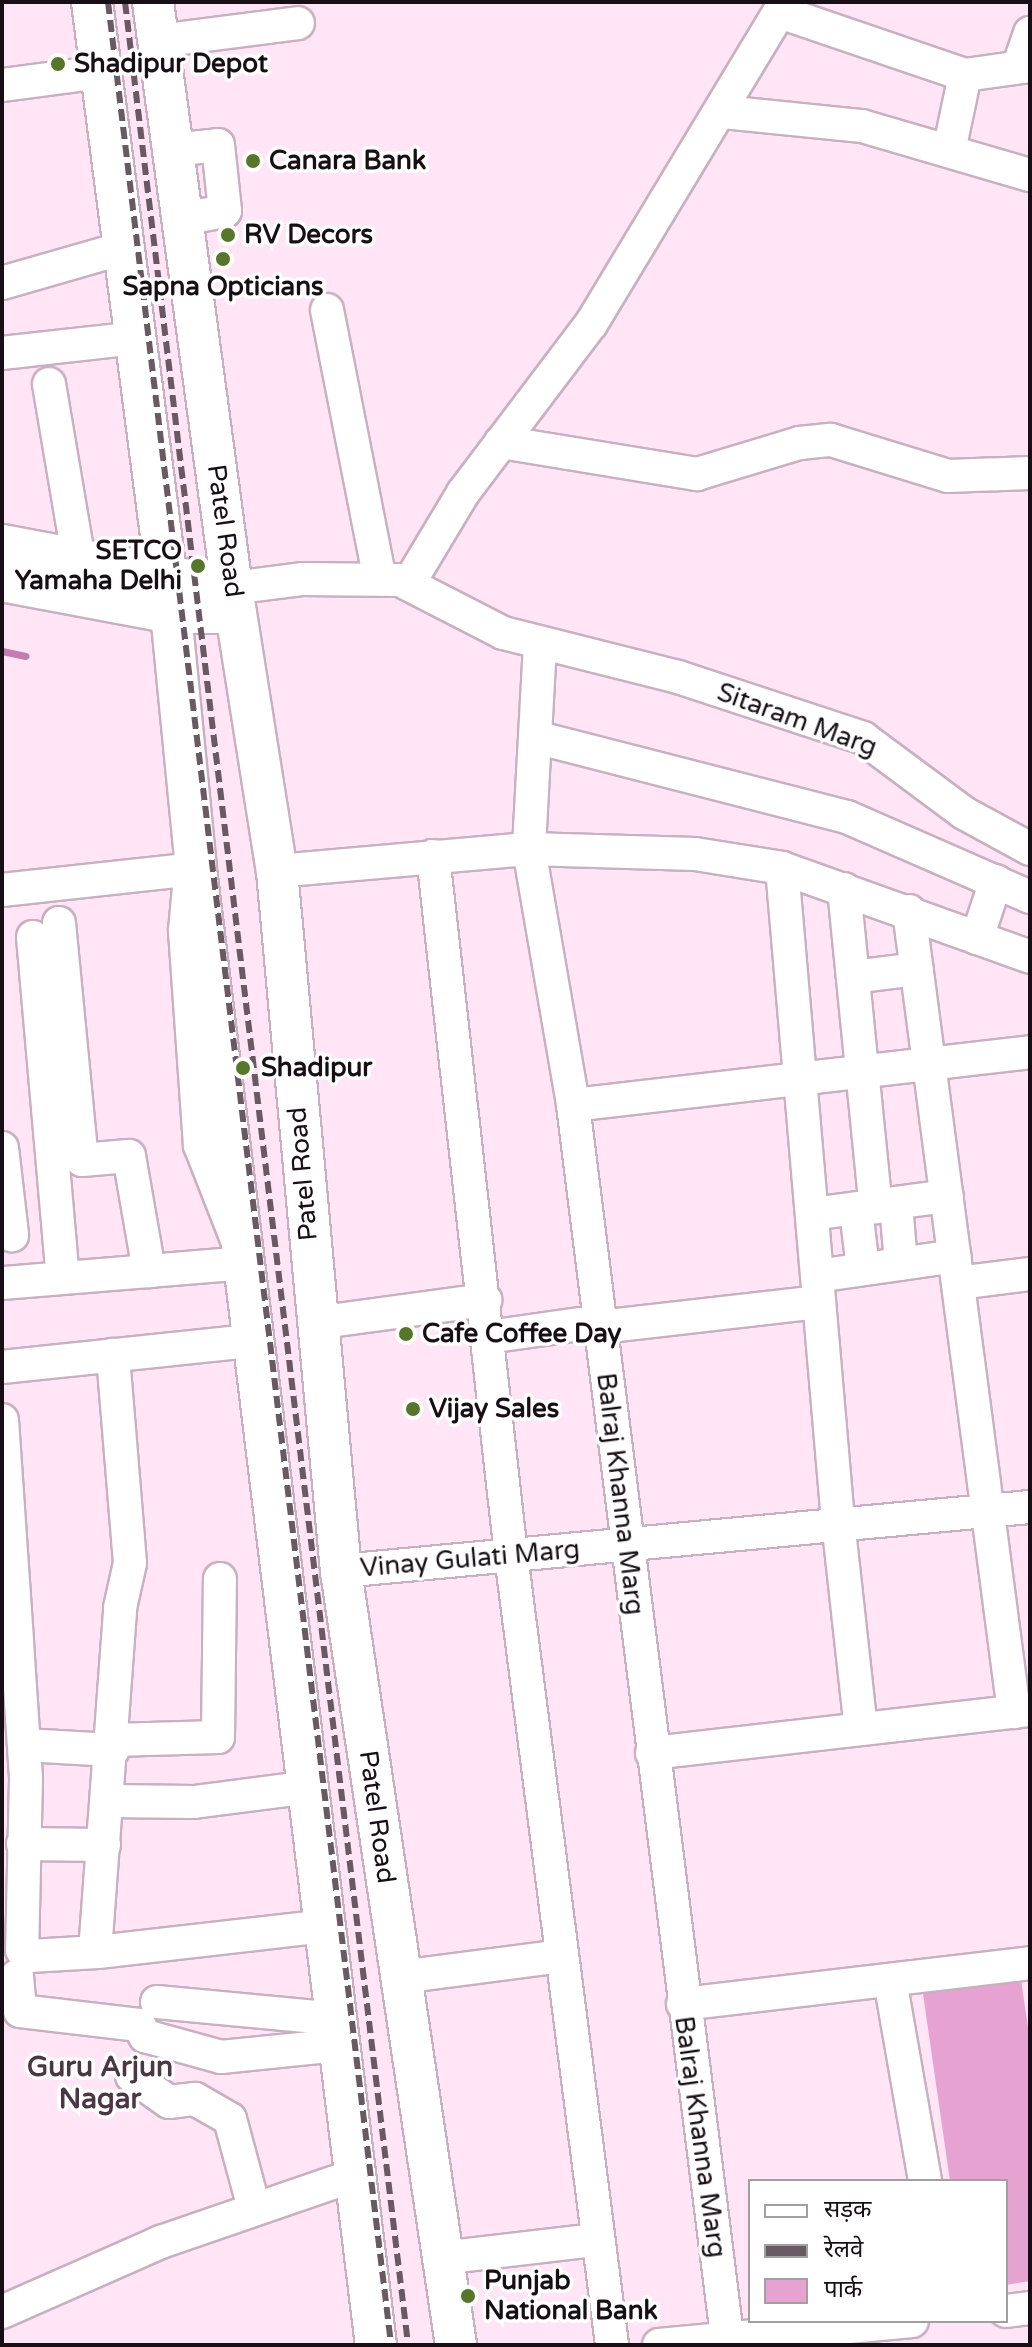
<!DOCTYPE html>
<meta charset="utf-8">
<style>
body{margin:0}
#map{position:relative;width:1032px;height:2347px;overflow:hidden;background:#ffe5f6;font-family:"Varela Round","Noto Sans Devanagari",sans-serif}
div>[style]{position:absolute}
.green>*{inset:0;background:#e6a3d1}
.stream>*{height:7px;margin:-3.5px;padding:0 3.5px;transform-origin:3.5px;border-radius:3.5px;background:#c47daf}
.roads{filter:drop-shadow(2px 0 #c8b0c0) drop-shadow(-2px 0 #c8b0c0) drop-shadow(0 2px #c8b0c0) drop-shadow(0 -2px #c8b0c0)}
.minor>*{height:32px;margin:-16px;padding:0 16px;transform-origin:16px;border-radius:16px;background:#fff}
.major>*{height:40px;margin:-20px;padding:0 20px;transform-origin:20px;border-radius:20px;background:#fff}
.rail>*{height:6px;margin-top:-3px;transform-origin:0;background:repeating-linear-gradient(90deg,#685963 0 12px,transparent 0 18px)}
.dots>*{width:22px;height:22px;translate:-50% -50%;box-sizing:border-box;border:4px solid #fff;border-radius:50%}
span{translate:-50% -50%;white-space:nowrap;text-align:center;line-height:1.15;-webkit-text-stroke:7px #fff;paint-order:stroke}
.poi-label{font-size:26px;color:#170f15;font-weight:700}
.left{translate:0 -50%;text-align:left}
.right{translate:-100% -50%;text-align:right}
.street-label{font-size:26px;color:#170f15}
.neighbourhood-label{font-size:28px;color:#4a3644;font-weight:700}
.frame{position:absolute;inset:0;border:4px solid #170f15;pointer-events:none}
.legend{position:absolute;left:748px;top:2179px;width:260px;height:144px;box-sizing:border-box;background:#fff;border:2px solid #a29fa1;margin:0;padding:10px 14px;list-style:none;font-size:24px;color:#170f15}
.legend li{display:flex;align-items:center;gap:16px;height:40px}
.legend b{width:40px;border:2px solid #a29fa1}
</style>
<div id="map">
<div class="green">
<i style="clip-path:polygon(1019px 1966px,1030px 2041px,1030px 2281px,1006px 2285px,1006px 2181px,950px 2181px,921px 1980px)"></i>
</div>
<div class="stream">
<i style="left:2px;top:651px;width:24px;rotate:12deg"></i>
</div>
<div class="roads">
<div class="minor">
<i style="left:780px;top:12px;width:195px;rotate:18.8deg"></i>
<i style="left:158px;top:41px;width:141px;rotate:-7.3deg"></i>
<i style="left:1019px;top:65px;width:34px;rotate:-71deg"></i>
<i style="left:2px;top:85px;width:100px;rotate:-7.5deg"></i>
<i style="left:723px;top:112px;width:140px;rotate:5.8deg"></i>
<i style="left:862px;top:126px;width:175px;rotate:16.3deg"></i>
<i style="left:172px;top:150px;width:46px;rotate:-6.2deg"></i>
<i style="left:218px;top:145px;width:66px;rotate:83.9deg"></i>
<i style="left:225px;top:211px;width:44px;rotate:169.5deg"></i>
<i style="left:949px;top:151px;width:78px;rotate:-78.1deg"></i>
<i style="left:965px;top:75px;width:66px;rotate:-7.9deg"></i>
<i style="left:2px;top:283px;width:127px;rotate:-16deg"></i>
<i style="left:327px;top:310px;width:274px;rotate:78.9deg"></i>
<i style="left:2px;top:353px;width:134px;rotate:-6.4deg"></i>
<i style="left:49px;top:384px;width:180px;rotate:80.4deg"></i>
<i style="left:501px;top:442px;width:199px;rotate:9.3deg"></i>
<i style="left:697px;top:474px;width:108px;rotate:-16.8deg"></i>
<i style="left:800px;top:443px;width:31px;rotate:-6deg"></i>
<i style="left:831px;top:440px;width:122px;rotate:17.1deg"></i>
<i style="left:948px;top:476px;width:82px;rotate:-2.1deg"></i>
<i style="left:409px;top:583px;width:105px;rotate:-59deg"></i>
<i style="left:463px;top:493px;width:212px;rotate:-52.9deg"></i>
<i style="left:591px;top:324px;width:376px;rotate:-58.9deg"></i>
<i style="left:232px;top:588px;width:72px;rotate:-7.2deg"></i>
<i style="left:303px;top:579px;width:97px;rotate:0.6deg"></i>
<i style="left:400px;top:580px;width:116px;rotate:27.2deg"></i>
<i style="left:503px;top:633px;width:180px;rotate:14.1deg"></i>
<i style="left:678px;top:677px;width:195px;rotate:18.2deg"></i>
<i style="left:863px;top:738px;width:126px;rotate:36.6deg"></i>
<i style="left:964px;top:813px;width:75px;rotate:28.6deg"></i>
<i style="left:540px;top:644px;width:205px;rotate:93.1deg"></i>
<i style="left:529px;top:849px;width:166px;rotate:1.7deg"></i>
<i style="left:695px;top:854px;width:88px;rotate:9.1deg"></i>
<i style="left:782px;top:868px;width:263px;rotate:19.7deg"></i>
<i style="left:535px;top:737px;width:322px;rotate:14.4deg"></i>
<i style="left:847px;top:817px;width:200px;rotate:23.6deg"></i>
<i style="left:433px;top:856px;width:703px;rotate:83.63deg"></i>
<i style="left:511px;top:1555px;width:796px;rotate:82.71deg"></i>
<i style="left:782px;top:868px;width:655px;rotate:85.1deg"></i>
<i style="left:838px;top:1521px;width:209px;rotate:83.7deg"></i>
<i style="left:277px;top:871px;width:253px;rotate:-5deg"></i>
<i style="left:529px;top:849px;width:260px;rotate:80.2deg"></i>
<i style="left:573px;top:1105px;width:1250px;rotate:82.87deg"></i>
<i style="left:844px;top:889px;width:320px;rotate:84.3deg"></i>
<i style="left:2px;top:890px;width:195px;rotate:-6.2deg"></i>
<i style="left:196px;top:869px;width:19px;rotate:111deg"></i>
<i style="left:189px;top:887px;width:44px;rotate:95.2deg"></i>
<i style="left:185px;top:931px;width:215px;rotate:86deg"></i>
<i style="left:200px;top:1145px;width:127px;rotate:68.7deg"></i>
<i style="left:246px;top:1263px;width:245px;rotate:175.3deg"></i>
<i style="left:909px;top:911px;width:808px;rotate:82.53deg"></i>
<i style="left:59px;top:923px;width:238px;rotate:84.5deg"></i>
<i style="left:82px;top:1160px;width:47px;rotate:-4.9deg"></i>
<i style="left:129px;top:1156px;width:117px;rotate:80.1deg"></i>
<i style="left:33px;top:937px;width:341px;rotate:85deg"></i>
<i style="left:977px;top:938px;width:60px;rotate:-71.6deg"></i>
<i style="left:853px;top:977px;width:64px;rotate:-7.1deg"></i>
<i style="left:573px;top:1105px;width:460px;rotate:-6.6deg"></i>
<i style="left:2px;top:1148px;width:88px;rotate:83.4deg"></i>
<i style="left:896px;top:1204px;width:60px;rotate:85.2deg"></i>
<i style="left:856px;top:1210px;width:59px;rotate:83.2deg"></i>
<i style="left:812px;top:1214px;width:136px;rotate:-7.6deg"></i>
<i style="left:817px;top:1276px;width:139px;rotate:-8.2deg"></i>
<i style="left:958px;top:1283px;width:73px;rotate:-7.1deg"></i>
<i style="left:315px;top:1323px;width:172px;rotate:-7.7deg"></i>
<i style="left:600px;top:1327px;width:220px;rotate:-6.5deg"></i>
<i style="left:488px;top:1337px;width:92px;rotate:-8.1deg"></i>
<i style="left:2px;top:1367px;width:256px;rotate:-6deg"></i>
<i style="left:2px;top:1420px;width:223px;rotate:86.1deg"></i>
<i style="left:341px;top:1571px;width:692px;rotate:-5.31deg"></i>
<i style="left:2px;top:1645px;width:15px;rotate:-11deg"></i>
<i style="left:17px;top:1642px;width:137px;rotate:86.2deg"></i>
<i style="left:26px;top:1779px;width:171px;rotate:91.3deg"></i>
<i style="left:22px;top:1950px;width:10px;rotate:37deg"></i>
<i style="left:30px;top:1956px;width:68px;rotate:-3.4deg"></i>
<i style="left:98px;top:1952px;width:228px;rotate:-6.5deg"></i>
<i style="left:113px;top:1740px;width:105px;rotate:-1.6deg"></i>
<i style="left:218px;top:1737px;width:158px;rotate:-89.3deg"></i>
<i style="left:24px;top:1745px;width:89px;rotate:3.2deg"></i>
<i style="left:652px;top:1753px;width:380px;rotate:-6.5deg"></i>
<i style="left:108px;top:1801px;width:86px;rotate:0.7deg"></i>
<i style="left:194px;top:1802px;width:116px;rotate:-7.4deg"></i>
<i style="left:23px;top:1844px;width:81px;rotate:0.7deg"></i>
<i style="left:95px;top:1952px;width:345px;rotate:-85.8deg"></i>
<i style="left:120px;top:1608px;width:46px;rotate:-77.5deg"></i>
<i style="left:130px;top:1563px;width:209px;rotate:-94.7deg"></i>
<i style="left:17px;top:1976px;width:35px;rotate:85deg"></i>
<i style="left:20px;top:2011px;width:120px;rotate:6.7deg"></i>
<i style="left:139px;top:2025px;width:13px;rotate:61deg"></i>
<i style="left:145px;top:2036px;width:79px;rotate:15.4deg"></i>
<i style="left:221px;top:2057px;width:120px;rotate:-5.8deg"></i>
<i style="left:400px;top:1977px;width:162px;rotate:-7.4deg"></i>
<i style="left:890px;top:1980px;width:204px;rotate:80.1deg"></i>
<i style="left:157px;top:2002px;width:181px;rotate:5.4deg"></i>
<i style="left:683px;top:2004px;width:349px;rotate:-6.7deg"></i>
<i style="left:132px;top:2076px;width:45px;rotate:35.1deg"></i>
<i style="left:169px;top:2102px;width:26px;rotate:-7deg"></i>
<i style="left:195px;top:2099px;width:40px;rotate:29.7deg"></i>
<i style="left:230px;top:2119px;width:92px;rotate:74.9deg"></i>
<i style="left:441px;top:2258px;width:155px;rotate:-6.7deg"></i>
<i style="left:1006px;top:2311px;width:24px;rotate:-7deg"></i>
<i style="left:2px;top:2312px;width:174px;rotate:-23.8deg"></i>
<i style="left:161px;top:2242px;width:206px;rotate:-19deg"></i>
<i style="left:659px;top:2345px;width:254px;rotate:-5.4deg"></i>
</div>
<div class="major">
<i style="left:92px;top:2px;width:616px;rotate:82.63deg"></i>
<i style="left:171px;top:613px;width:257px;rotate:84.4deg"></i>
<i style="left:196px;top:869px;width:1487px;rotate:83.05deg"></i>
<i style="left:153px;top:2px;width:591px;rotate:82.32deg"></i>
<i style="left:232px;top:588px;width:287px;rotate:81deg"></i>
<i style="left:277px;top:871px;width:703px;rotate:84.78deg"></i>
<i style="left:341px;top:1571px;width:782px;rotate:81.55deg"></i>
<i style="left:2px;top:545px;width:234px;rotate:10.6deg"></i>
<i style="left:2px;top:581px;width:172px;rotate:10.7deg"></i>
<i style="left:171px;top:613px;width:65px"></i>
</div>
</div>
<div class="rail">
<i style="left:108px;top:2px;width:2360px;rotate:83.11deg"></i>
<i style="left:125px;top:2px;width:2360px;rotate:83.11deg"></i>
</div>
<div class="dots">
<i style="left:58px;top:64px;background:#57762b"></i>
<i style="left:253px;top:161px;background:#57762b"></i>
<i style="left:228px;top:235px;background:#57762b"></i>
<i style="left:223px;top:259px;background:#57762b"></i>
<i style="left:198px;top:566px;background:#57762b"></i>
<i style="left:243px;top:1068px;background:#57762b"></i>
<i style="left:406px;top:1334px;background:#57762b"></i>
<i style="left:413px;top:1409px;background:#57762b"></i>
<i style="left:468px;top:2296px;background:#57762b"></i>
</div>
<div class="poi-label">
<span class="left" style="left:74px;top:64px">Shadipur Depot</span>
<span class="left" style="left:269px;top:161px">Canara Bank</span>
<span class="left" style="left:244px;top:235px">RV Decors</span>
<span style="left:223px;top:287px">Sapna Opticians</span>
<span class="right" style="left:182px;top:566px">SETCO<br>Yamaha Delhi</span>
<span class="left" style="left:261px;top:1068px">Shadipur</span>
<span class="left" style="left:422px;top:1334px">Cafe Coffee Day</span>
<span class="left" style="left:429px;top:1409px">Vijay Sales</span>
<span class="left" style="left:484px;top:2296px">Punjab<br>National Bank</span>
</div>
<div class="street-label">
<span style="left:225px;top:531px;rotate:82deg">Patel Road</span>
<span style="left:797px;top:720px;rotate:20deg">Sitaram Marg</span>
<span style="left:303px;top:1174px;rotate:-95deg">Patel Road</span>
<span style="left:620px;top:1494px;rotate:83deg">Balraj Khanna Marg</span>
<span style="left:470px;top:1559px;rotate:-5deg">Vinay Gulati Marg</span>
<span style="left:377px;top:1817px;rotate:82deg">Patel Road</span>
<span style="left:700px;top:2137px;rotate:82deg">Balraj Khanna Marg</span>
</div>
<div class="neighbourhood-label">
<span style="left:100px;top:2083px">Guru Arjun<br>Nagar</span>
</div>
<div class="frame"></div>
<ul class="legend">
<li><b style="height:10px;background:#fff"></b>सड़क</li>
<li><b style="height:10px;background:#685963"></b>रेलवे</li>
<li><b style="height:22px;background:#e6a3d1"></b>पार्क</li>
</ul>
</div>
